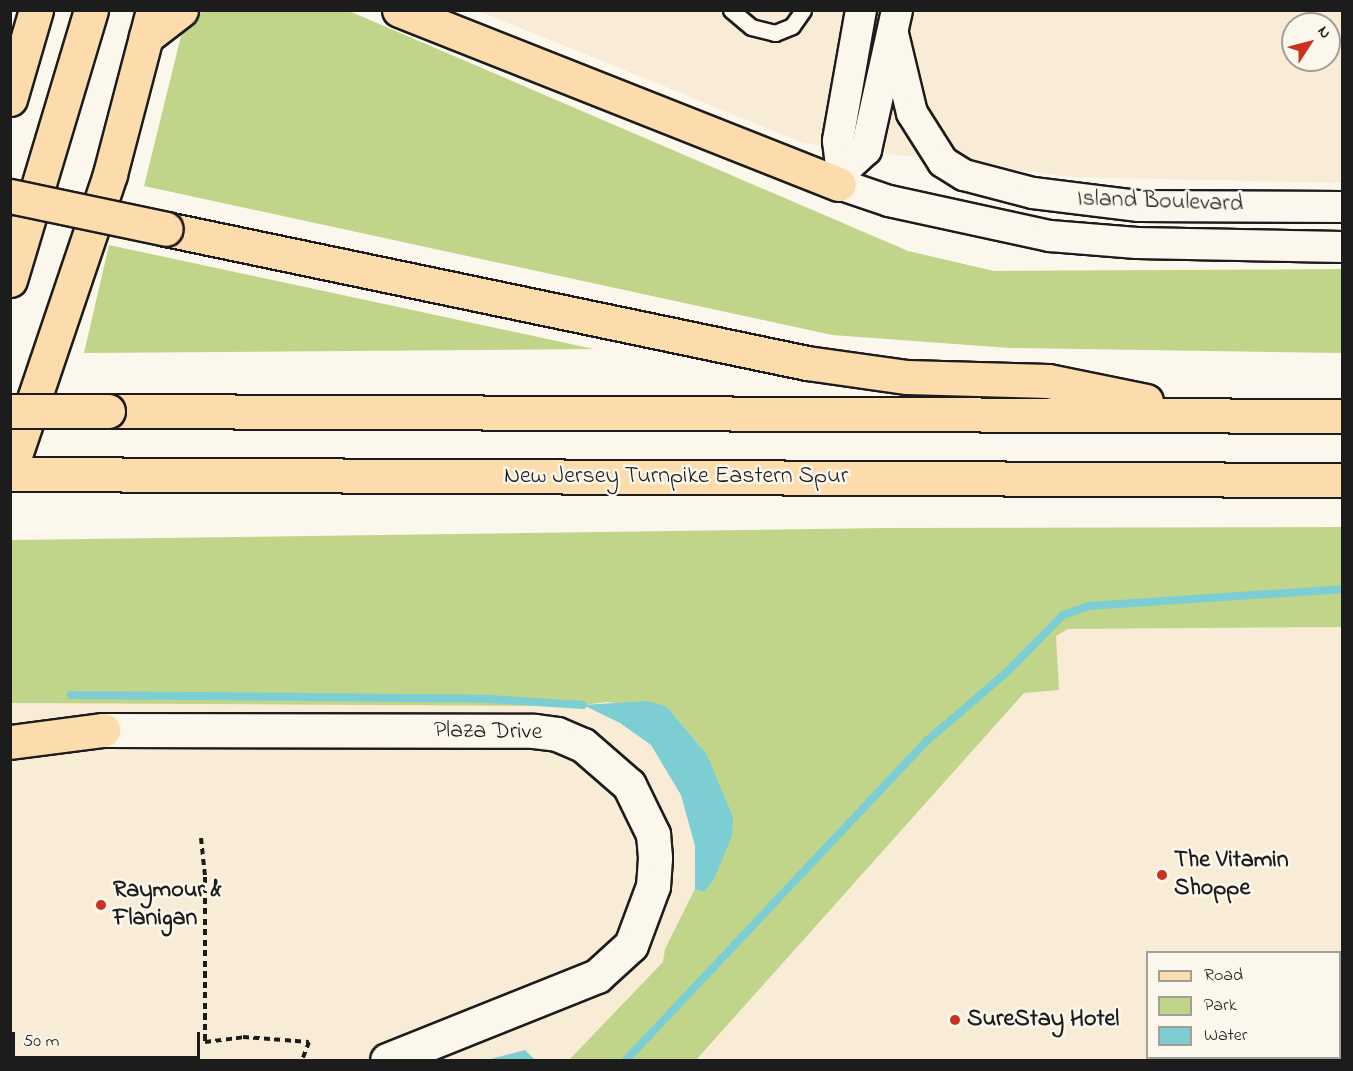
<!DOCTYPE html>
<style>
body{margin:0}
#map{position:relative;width:1353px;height:1071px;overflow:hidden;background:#fbf7ec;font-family:"Indie Flower",sans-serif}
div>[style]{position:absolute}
.built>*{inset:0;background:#f8ecd6}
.green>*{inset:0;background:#c1d58a}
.water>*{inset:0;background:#7cced3}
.stream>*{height:8px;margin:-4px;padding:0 4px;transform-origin:4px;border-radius:4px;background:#7cced3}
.path>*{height:4px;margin-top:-2px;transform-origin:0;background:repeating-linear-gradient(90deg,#1c1c1c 0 6px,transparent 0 10.5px)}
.roads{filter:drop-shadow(2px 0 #1c1c1c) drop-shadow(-2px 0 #1c1c1c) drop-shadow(0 2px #1c1c1c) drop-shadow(0 -2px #1c1c1c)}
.lane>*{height:15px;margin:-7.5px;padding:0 7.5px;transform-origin:7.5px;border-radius:7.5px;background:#fbf7ec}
.street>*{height:30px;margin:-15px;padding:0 15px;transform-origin:15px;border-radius:15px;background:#fbf7ec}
.secondary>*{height:33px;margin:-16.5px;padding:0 16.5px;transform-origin:16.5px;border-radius:16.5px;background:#fbf7ec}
.primary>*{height:33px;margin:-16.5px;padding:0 16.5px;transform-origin:16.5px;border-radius:16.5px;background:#fcdcac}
.highway>*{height:33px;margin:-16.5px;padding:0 16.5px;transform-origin:16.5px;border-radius:16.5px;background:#fcdcac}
.bridges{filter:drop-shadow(2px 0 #1c1c1c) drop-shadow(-2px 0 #1c1c1c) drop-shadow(0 2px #1c1c1c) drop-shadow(0 -2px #1c1c1c)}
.highway-bridge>*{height:33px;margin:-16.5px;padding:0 16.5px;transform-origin:16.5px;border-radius:16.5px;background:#fcdcac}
.dots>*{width:16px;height:16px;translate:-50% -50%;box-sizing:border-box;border:3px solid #fbf7ec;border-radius:50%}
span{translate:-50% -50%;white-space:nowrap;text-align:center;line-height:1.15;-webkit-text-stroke:5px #fbf7ec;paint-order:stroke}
.street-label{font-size:24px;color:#1c1c1c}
.poi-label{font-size:24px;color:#1c1c1c;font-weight:700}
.left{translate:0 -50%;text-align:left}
.frame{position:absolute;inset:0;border:12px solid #1c1c1c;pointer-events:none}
.legend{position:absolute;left:1146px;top:951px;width:195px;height:108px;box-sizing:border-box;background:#fbf7ec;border:2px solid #a29f99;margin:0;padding:8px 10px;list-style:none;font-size:18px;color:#1c1c1c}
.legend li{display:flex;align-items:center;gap:12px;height:30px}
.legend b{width:30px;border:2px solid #a29f99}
.north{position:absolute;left:1281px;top:12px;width:60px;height:60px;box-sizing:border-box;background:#fbf7ec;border:2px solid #a29f99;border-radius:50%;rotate:54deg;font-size:16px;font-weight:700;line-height:24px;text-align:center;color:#1c1c1c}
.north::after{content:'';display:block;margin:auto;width:21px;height:27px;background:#c8321e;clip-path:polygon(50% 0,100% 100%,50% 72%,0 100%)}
.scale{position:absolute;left:12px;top:1032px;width:188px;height:27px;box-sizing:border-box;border:3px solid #1c1c1c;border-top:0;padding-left:8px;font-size:18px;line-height:21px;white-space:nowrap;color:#1c1c1c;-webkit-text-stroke:4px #fbf7ec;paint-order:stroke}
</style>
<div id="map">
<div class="built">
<i style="clip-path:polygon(evenodd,479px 11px,1342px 11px,1342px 183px,1071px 177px,803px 143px,479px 11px,1293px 24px,1329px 24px,1329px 60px,1293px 60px,1293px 24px)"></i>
<i style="clip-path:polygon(evenodd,11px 612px,1068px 629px,1342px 627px,1342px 1060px,11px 1060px,11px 612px,1148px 952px,1340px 952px,1340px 1058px,1148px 1058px,1148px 952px)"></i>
</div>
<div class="green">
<i style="clip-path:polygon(203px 11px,349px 11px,908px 251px,994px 271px,1342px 269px,1342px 353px,1010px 348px,832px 335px,144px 186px,181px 36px)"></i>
<i style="clip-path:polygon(109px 245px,594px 349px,84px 353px)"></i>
<i style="clip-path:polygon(1342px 527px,1342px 627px,1068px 629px,1056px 636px,1059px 690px,1024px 693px,696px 1060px,569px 1060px,663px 962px,665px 949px,695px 889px,704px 892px,706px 753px,667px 707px,606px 702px,576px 706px,11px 703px,11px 540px,885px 528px)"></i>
</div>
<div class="water">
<i style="clip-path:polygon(648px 701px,667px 707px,706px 753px,733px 817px,732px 836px,714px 879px,704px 892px,695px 889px,695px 846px,681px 795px,651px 745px,620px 723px,583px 705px)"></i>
<i style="clip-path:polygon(525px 1050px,535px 1060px,487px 1060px,498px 1057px)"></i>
</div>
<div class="stream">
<i style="left:71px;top:695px;width:418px;rotate:0.5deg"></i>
<i style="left:489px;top:699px;width:94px;rotate:3.7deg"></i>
<i style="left:626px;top:1060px;width:441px;rotate:-46.7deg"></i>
<i style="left:929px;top:739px;width:101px;rotate:-40.6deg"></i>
<i style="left:1006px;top:673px;width:81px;rotate:-45.5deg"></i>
<i style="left:1063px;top:615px;width:28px;rotate:-19deg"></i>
<i style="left:1089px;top:606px;width:254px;rotate:-3.8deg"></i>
</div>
<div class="path">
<i style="left:201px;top:838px;width:39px;rotate:84deg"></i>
<i style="left:205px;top:877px;width:165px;rotate:90deg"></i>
<i style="left:205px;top:1042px;width:38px;rotate:-7deg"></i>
<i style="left:243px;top:1037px;width:66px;rotate:4.3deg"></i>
<i style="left:309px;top:1042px;width:19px;rotate:111deg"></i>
</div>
<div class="roads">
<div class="lane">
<i style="left:731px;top:10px;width:26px;rotate:40deg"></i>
<i style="left:751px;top:27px;width:25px;rotate:14deg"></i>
<i style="left:775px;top:33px;width:18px;rotate:-22deg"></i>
<i style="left:792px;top:26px;width:19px;rotate:-55deg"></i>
</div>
<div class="street">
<i style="left:861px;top:10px;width:133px;rotate:100deg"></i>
<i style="left:838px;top:141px;width:31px;rotate:83deg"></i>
<i style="left:842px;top:172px;width:12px;rotate:104deg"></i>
<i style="left:839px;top:184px;width:53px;rotate:18.8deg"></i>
<i style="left:889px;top:201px;width:165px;rotate:12.3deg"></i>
<i style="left:1050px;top:236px;width:87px;rotate:4.6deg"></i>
<i style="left:1137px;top:243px;width:205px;rotate:1.1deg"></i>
<i style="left:893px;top:34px;width:81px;rotate:76.5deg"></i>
<i style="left:912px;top:113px;width:58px;rotate:57.7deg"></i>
<i style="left:943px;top:162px;width:25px;rotate:32deg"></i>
<i style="left:964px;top:175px;width:71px;rotate:14.6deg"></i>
<i style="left:1033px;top:193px;width:107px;rotate:7deg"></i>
<i style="left:1139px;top:206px;width:203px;rotate:0.3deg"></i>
<i style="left:842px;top:172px;width:33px;rotate:-43deg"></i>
<i style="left:866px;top:150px;width:143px;rotate:-77.5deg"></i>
</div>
<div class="secondary">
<i style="left:103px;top:730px;width:431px;rotate:0.1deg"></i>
<i style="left:534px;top:731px;width:23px;rotate:7deg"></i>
<i style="left:557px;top:734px;width:28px;rotate:23deg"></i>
<i style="left:583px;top:745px;width:61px;rotate:41deg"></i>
<i style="left:629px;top:785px;width:55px;rotate:63.9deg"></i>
<i style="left:653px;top:834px;width:24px;rotate:85deg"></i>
<i style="left:655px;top:858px;width:28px;rotate:94deg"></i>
<i style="left:653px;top:886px;width:63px;rotate:110.4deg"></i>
<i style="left:631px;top:945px;width:46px;rotate:137.6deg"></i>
<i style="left:597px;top:976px;width:226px;rotate:158.2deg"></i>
</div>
<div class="primary">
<i style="left:399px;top:10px;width:473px;rotate:21.6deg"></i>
<i style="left:146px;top:37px;width:44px;rotate:-37.6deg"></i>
<i style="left:10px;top:470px;width:312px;rotate:-71.3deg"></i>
<i style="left:110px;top:174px;width:170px;rotate:-75.3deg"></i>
<i style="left:10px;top:742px;width:94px;rotate:-7.4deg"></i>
</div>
<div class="highway">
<i style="left:10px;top:99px;width:93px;rotate:-73.7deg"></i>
<i style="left:166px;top:229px;width:655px;rotate:11.81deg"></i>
<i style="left:807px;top:363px;width:101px;rotate:8deg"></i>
<i style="left:907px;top:377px;width:141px;rotate:1.6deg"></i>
<i style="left:1048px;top:381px;width:100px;rotate:11.5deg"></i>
<i style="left:10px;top:280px;width:282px;rotate:-73.3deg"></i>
<i style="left:108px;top:411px;width:1234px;rotate:0.23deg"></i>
<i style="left:10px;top:474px;width:1332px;rotate:0.26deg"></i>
</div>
</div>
<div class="bridges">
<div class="highway-bridge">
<i style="left:10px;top:196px;width:159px;rotate:11.9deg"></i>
<i style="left:10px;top:411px;width:98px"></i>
</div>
</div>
<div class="dots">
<i style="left:1162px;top:875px;background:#c8321e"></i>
<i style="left:101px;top:905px;background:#c8321e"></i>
<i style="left:955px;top:1020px;background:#c8321e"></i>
</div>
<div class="street-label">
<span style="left:1160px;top:202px;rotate:2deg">Island Boulevard</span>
<span style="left:676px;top:477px">New Jersey Turnpike Eastern Spur</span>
<span style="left:488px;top:732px;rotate:1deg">Plaza Drive</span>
</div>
<div class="poi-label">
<span class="left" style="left:1174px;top:875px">The Vitamin<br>Shoppe</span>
<span class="left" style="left:113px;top:905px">Raymour &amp;<br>Flanigan</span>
<span class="left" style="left:967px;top:1020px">SureStay Hotel</span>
</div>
<div class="frame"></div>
<ul class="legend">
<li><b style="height:8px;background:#fcdcac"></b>Road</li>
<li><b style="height:16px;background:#c1d58a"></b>Park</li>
<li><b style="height:16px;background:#7cced3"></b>Water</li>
</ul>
<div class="north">N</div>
<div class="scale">50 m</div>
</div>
